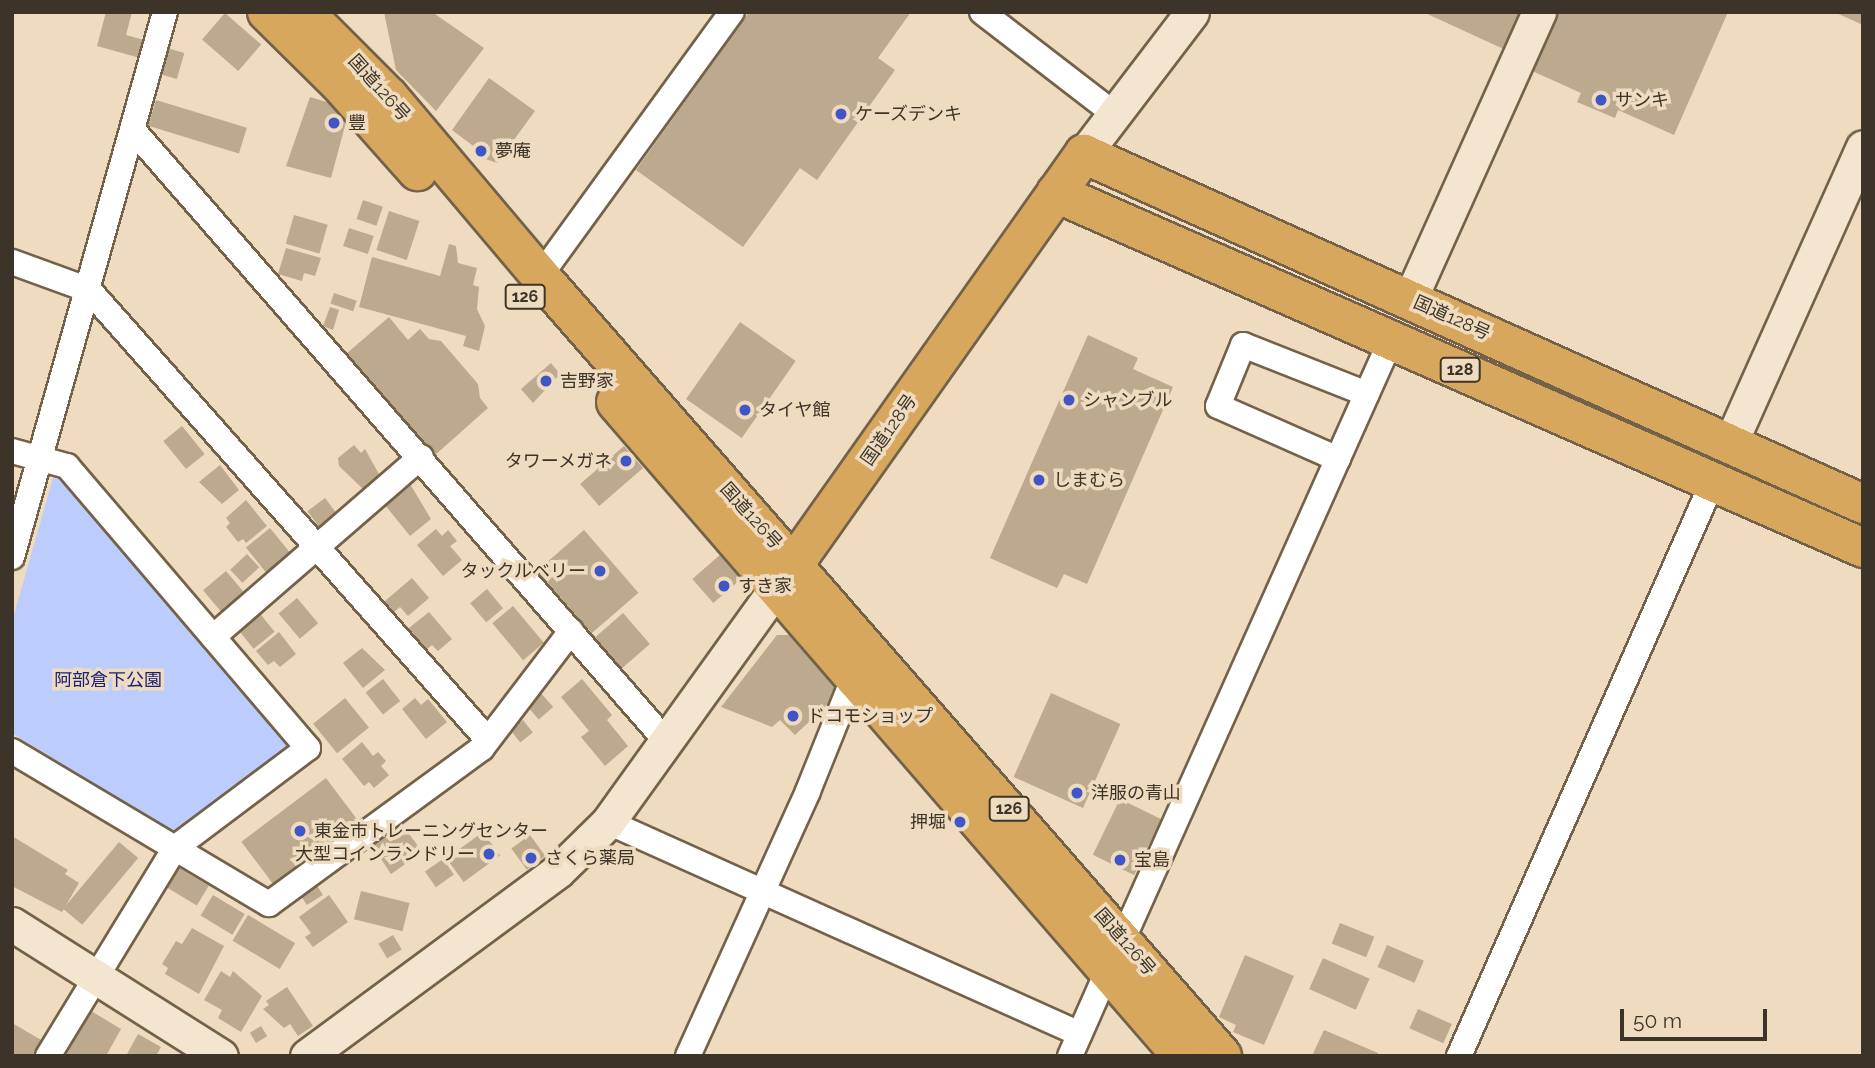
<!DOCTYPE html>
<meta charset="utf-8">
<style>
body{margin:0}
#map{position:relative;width:1875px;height:1068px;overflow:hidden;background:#efdbbf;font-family:Raleway,"Noto Sans JP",sans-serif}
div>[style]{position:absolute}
.green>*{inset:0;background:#bcccfc}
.building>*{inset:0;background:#bca98e;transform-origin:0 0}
.roads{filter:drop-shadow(2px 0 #736249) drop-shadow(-2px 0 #736249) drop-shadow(0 2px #736249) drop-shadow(0 -2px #736249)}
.street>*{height:24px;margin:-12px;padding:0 12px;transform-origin:12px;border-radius:12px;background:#fff}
.secondary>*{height:33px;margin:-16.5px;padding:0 16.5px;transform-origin:16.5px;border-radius:16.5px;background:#f3e5cf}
.highway>*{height:38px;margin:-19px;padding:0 19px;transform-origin:19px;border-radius:19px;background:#d7a75e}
.dots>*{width:19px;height:19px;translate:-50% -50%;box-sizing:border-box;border:4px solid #efdbbf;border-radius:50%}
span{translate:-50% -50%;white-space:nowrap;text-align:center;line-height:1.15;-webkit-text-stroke:7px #efdbbf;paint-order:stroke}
.shield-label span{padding:2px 5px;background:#efdbbf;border:2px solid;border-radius:5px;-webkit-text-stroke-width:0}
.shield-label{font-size:16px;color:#3c3429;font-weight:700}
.street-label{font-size:18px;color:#3c3429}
.poi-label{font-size:18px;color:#3c3429}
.left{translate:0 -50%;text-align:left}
.right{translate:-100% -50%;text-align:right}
.park-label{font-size:18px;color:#192278}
.frame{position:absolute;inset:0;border:14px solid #3c3429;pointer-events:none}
.scale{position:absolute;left:1620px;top:1009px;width:147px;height:32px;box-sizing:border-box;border:4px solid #3c3429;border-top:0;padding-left:9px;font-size:21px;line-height:24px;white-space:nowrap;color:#3c3429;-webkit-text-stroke:5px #efdbbf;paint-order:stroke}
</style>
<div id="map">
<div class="green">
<i style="clip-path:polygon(53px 478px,62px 480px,290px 745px,174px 834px,12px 733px,12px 622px)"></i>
</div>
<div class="building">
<i style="clip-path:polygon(106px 12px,132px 12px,126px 35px,144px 40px,140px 58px,97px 46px)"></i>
<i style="clip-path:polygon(384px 12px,432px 12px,484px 48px,436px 111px,396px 70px)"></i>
<i style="clip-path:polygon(749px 12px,911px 12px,878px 58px,895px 70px,817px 180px,800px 168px,743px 247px,636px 170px)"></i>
<i style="clip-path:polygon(1423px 12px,1528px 12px,1510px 52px)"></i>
<i style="clip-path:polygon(1556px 12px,1728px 12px,1674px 135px,1618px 110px,1615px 118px,1577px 102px,1581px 93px,1530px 70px)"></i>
<i style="clip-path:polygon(1834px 12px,1863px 12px,1863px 25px)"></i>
<i style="left:225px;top:13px;width:48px;height:35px;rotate:41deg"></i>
<i style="left:167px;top:48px;width:18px;height:27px;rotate:16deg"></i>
<i style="clip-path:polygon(489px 78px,535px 111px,497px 163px,472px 154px,476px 148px,452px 130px)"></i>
<i style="clip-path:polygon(310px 97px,330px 103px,346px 122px,331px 178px,286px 166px)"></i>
<i style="left:156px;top:100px;width:95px;height:27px;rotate:17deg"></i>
<i style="left:363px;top:200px;width:21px;height:20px;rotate:19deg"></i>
<i style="left:389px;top:211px;width:32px;height:41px;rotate:18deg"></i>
<i style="left:294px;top:215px;width:35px;height:30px;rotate:16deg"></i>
<i style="left:349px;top:228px;width:26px;height:19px;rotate:18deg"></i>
<i style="clip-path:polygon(449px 244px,456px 246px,458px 263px,477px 268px,473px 285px,479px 287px,477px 309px,485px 326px,479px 351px,463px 346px,466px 336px,359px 307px,372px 257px,440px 276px)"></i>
<i style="clip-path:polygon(286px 248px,321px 258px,315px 276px,304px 273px,302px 281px,278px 274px)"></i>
<i style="left:334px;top:293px;width:24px;height:11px;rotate:19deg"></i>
<i style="clip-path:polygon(330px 307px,339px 310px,333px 330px,323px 326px)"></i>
<i style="clip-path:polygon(389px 317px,408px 340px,420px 329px,429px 339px,441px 341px,478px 384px,480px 398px,488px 408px,434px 456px,346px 354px)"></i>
<i style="left:740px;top:322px;width:68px;height:94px;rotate:35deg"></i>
<i style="clip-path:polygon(1088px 335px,1138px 358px,1133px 369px,1173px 387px,1087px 584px,1064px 574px,1057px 588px,990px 558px)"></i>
<i style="clip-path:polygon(551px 363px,560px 374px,533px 403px,521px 389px)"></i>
<i style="left:182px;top:426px;width:36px;height:24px;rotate:51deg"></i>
<i style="clip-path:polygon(354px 445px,361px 453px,365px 449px,380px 476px,364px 490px,339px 466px,338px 458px)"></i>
<i style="left:624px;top:446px;width:29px;height:58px;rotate:49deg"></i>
<i style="clip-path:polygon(220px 465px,239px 490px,222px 504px,199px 482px)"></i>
<i style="clip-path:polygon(401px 483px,406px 488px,410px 484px,431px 519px,410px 536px,381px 500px)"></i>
<i style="left:325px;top:498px;width:21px;height:22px;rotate:53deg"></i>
<i style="clip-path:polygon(246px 500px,267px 526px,246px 543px,243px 539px,238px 542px,226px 527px,230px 523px,226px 518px)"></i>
<i style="left:270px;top:528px;width:38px;height:31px;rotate:51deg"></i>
<i style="clip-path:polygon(436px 529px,442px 536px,448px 530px,457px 541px,450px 546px,462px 560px,443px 576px,417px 545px)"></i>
<i style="left:584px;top:530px;width:83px;height:62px;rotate:49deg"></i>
<i style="left:247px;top:554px;width:18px;height:23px;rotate:47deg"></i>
<i style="left:721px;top:554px;width:32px;height:38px;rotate:49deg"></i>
<i style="left:226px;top:571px;width:30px;height:30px;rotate:50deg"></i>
<i style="clip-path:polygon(412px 578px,429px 598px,408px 616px,400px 607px,394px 612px,385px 601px)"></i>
<i style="left:487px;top:589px;width:25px;height:22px;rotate:50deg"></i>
<i style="left:297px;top:598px;width:33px;height:24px;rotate:50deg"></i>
<i style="left:513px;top:606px;width:48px;height:27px;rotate:50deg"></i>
<i style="left:257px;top:610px;width:28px;height:27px;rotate:51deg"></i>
<i style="clip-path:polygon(429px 612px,452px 639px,438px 651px,432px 645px,426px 650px,409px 628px)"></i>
<i style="left:623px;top:613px;width:41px;height:40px;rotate:49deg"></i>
<i style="clip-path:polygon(279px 632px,296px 654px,280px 667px,274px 661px,268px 665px,256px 651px)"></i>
<i style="clip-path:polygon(777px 635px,793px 635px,843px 690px,795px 735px,780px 720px,772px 727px,721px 707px)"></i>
<i style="clip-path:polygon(362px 648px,385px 670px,363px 688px,343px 663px)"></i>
<i style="left:383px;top:679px;width:28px;height:22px;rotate:52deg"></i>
<i style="clip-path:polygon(582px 679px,612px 715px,607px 720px,628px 746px,605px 766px,581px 737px,589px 731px,561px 697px)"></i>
<i style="left:540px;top:692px;width:20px;height:19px;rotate:49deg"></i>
<i style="left:1051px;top:693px;width:76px;height:92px;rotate:24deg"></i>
<i style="left:345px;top:698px;width:38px;height:41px;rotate:51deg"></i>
<i style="clip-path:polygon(415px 698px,421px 705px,428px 699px,447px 722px,426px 739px,402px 709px)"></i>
<i style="left:523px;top:720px;width:16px;height:16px;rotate:52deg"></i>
<i style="clip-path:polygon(362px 742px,373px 756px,378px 752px,386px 761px,381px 766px,389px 775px,374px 788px,369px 782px,364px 786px,342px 759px)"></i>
<i style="left:326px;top:778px;width:54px;height:106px;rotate:53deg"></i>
<i style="left:1120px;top:799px;width:46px;height:62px;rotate:26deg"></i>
<i style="clip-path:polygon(401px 823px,418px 846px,406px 854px,411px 860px,391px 874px,371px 844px)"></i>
<i style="left:483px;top:832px;width:29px;height:45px;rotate:54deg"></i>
<i style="left:530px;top:835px;width:26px;height:23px;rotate:54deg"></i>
<i style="clip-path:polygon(12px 836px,68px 870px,65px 874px,79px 883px,62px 912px,12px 886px)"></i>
<i style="left:119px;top:842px;width:25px;height:87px;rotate:40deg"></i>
<i style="left:443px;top:859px;width:19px;height:22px;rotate:55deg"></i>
<i style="left:171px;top:863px;width:44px;height:23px;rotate:31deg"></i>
<i style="left:316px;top:884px;width:13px;height:19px;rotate:58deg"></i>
<i style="left:361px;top:891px;width:50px;height:29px;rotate:14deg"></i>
<i style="left:213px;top:895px;width:37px;height:24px;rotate:31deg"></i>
<i style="clip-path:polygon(329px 895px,348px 922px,313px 947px,305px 937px,311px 933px,299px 917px)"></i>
<i style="left:248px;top:915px;width:55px;height:30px;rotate:31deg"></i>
<i style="left:1340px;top:923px;width:37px;height:22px;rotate:22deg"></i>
<i style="clip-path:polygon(192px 928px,224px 946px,199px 994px,165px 974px,168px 968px,162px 964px,176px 941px,182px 944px)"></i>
<i style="left:393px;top:935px;width:17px;height:17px;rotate:59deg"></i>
<i style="left:1387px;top:945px;width:40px;height:24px;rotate:23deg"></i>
<i style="clip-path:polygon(1245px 955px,1294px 976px,1264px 1045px,1233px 1032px,1236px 1025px,1219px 1017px)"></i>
<i style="left:1323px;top:958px;width:51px;height:34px;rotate:24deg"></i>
<i style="clip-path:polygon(221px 971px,230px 977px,233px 971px,262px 996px,241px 1032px,218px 1018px,222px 1010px,204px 1000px)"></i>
<i style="clip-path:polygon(287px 987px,313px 1026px,298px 1036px,290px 1024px,284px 1028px,263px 1009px,269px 1005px,266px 1001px)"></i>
<i style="left:1418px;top:1009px;width:37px;height:21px;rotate:24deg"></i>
<i style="clip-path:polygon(91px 1011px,121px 1029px,106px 1056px,65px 1056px)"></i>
<i style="clip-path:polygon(12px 1023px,43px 1041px,35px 1056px,12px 1056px)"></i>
<i style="left:261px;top:1026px;width:12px;height:13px;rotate:59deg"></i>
<i style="clip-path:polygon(1324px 1030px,1378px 1053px,1377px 1056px,1312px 1056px)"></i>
<i style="clip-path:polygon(138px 1034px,161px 1047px,156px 1056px,126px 1056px)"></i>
</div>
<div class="roads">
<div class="street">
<i style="left:982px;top:12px;width:165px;rotate:37.6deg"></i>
<i style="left:133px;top:130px;width:811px;rotate:48.9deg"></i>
<i style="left:12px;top:262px;width:82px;rotate:20deg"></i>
<i style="left:89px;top:290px;width:601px;rotate:48.44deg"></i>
<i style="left:540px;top:276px;width:326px;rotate:-54deg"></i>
<i style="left:12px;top:451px;width:57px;rotate:15.3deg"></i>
<i style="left:67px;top:466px;width:371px;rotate:49.5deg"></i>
<i style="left:308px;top:748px;width:166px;rotate:143.1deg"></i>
<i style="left:175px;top:848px;width:244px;rotate:121.4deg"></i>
<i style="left:1338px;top:459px;width:131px;rotate:-156.2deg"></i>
<i style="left:1218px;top:406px;width:66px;rotate:-67.7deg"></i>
<i style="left:1243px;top:345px;width:133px;rotate:21.6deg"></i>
<i style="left:12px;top:557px;width:566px;rotate:-74.32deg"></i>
<i style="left:213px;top:637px;width:275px;rotate:-40.9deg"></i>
<i style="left:12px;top:751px;width:299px;rotate:30.8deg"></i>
<i style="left:269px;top:904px;width:264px;rotate:-36.2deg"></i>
<i style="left:482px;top:748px;width:147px;rotate:-52.7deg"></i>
<i style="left:608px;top:822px;width:517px;rotate:24.19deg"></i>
<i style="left:1123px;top:939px;width:656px;rotate:-65.9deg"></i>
<i style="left:688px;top:1056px;width:291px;rotate:-65.6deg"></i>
<i style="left:808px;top:791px;width:126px;rotate:-68.1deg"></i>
<i style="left:1070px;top:1056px;width:94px;rotate:-66.2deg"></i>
<i style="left:1459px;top:1056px;width:629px;rotate:-66.17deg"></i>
</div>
<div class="secondary">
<i style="left:1084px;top:154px;width:178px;rotate:-52.7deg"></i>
<i style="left:1410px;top:299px;width:315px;rotate:-65.8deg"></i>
<i style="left:1730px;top:444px;width:325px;rotate:-65.9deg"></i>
<i style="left:12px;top:924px;width:247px;rotate:32.3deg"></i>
<i style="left:307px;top:1056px;width:312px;rotate:-36.4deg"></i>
<i style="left:558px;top:871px;width:45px;rotate:-44.1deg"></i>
<i style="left:590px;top:840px;width:25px;rotate:-45deg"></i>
<i style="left:608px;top:822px;width:289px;rotate:-54.3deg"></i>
</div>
<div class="highway">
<i style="left:267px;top:12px;width:101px;rotate:44.6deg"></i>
<i style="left:339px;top:83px;width:118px;rotate:48.4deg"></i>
<i style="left:304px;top:12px;width:120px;rotate:45deg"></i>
<i style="left:389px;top:97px;width:234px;rotate:49.8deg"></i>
<i style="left:540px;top:276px;width:1036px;rotate:48.83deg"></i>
<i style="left:1056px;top:193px;width:882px;rotate:23.74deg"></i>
<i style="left:616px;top:402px;width:865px;rotate:49.13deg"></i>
<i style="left:780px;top:584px;width:527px;rotate:-54.74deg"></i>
<i style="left:1084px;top:154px;width:854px;rotate:24.19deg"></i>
</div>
</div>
<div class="dots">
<i style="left:1601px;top:100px;background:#4055c8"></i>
<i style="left:841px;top:114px;background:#4055c8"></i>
<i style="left:334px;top:123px;background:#4055c8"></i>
<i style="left:481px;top:151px;background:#4055c8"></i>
<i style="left:546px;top:381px;background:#4055c8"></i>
<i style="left:1069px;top:400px;background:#4055c8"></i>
<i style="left:745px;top:410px;background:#4055c8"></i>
<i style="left:626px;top:461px;background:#4055c8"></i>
<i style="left:1039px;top:480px;background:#4055c8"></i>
<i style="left:600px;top:571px;background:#4055c8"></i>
<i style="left:724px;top:586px;background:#4055c8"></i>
<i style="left:793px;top:716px;background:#4055c8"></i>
<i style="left:1077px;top:793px;background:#4055c8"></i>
<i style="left:960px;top:822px;background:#4055c8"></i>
<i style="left:300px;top:831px;background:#4055c8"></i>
<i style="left:489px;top:854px;background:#4055c8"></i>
<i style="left:531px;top:858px;background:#4055c8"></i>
<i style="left:1120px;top:860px;background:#4055c8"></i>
</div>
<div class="shield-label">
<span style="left:525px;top:297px">126</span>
<span style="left:1460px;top:370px">128</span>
<span style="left:1009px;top:809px">126</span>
</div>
<div class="street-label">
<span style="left:379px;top:88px;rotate:48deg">国道126号</span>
<span style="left:1452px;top:318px;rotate:24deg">国道128号</span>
<span style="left:889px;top:430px;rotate:-55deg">国道128号</span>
<span style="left:751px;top:516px;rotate:48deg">国道126号</span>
<span style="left:1125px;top:942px;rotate:49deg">国道126号</span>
</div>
<div class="poi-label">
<span class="left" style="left:1615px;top:100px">サンキ</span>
<span class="left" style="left:855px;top:114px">ケーズデンキ</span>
<span class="left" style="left:348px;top:123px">豐</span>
<span class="left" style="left:495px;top:151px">夢庵</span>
<span class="left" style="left:560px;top:381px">吉野家</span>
<span class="left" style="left:1083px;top:400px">シャンブル</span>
<span class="left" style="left:759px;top:410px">タイヤ館</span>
<span class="right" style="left:612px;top:461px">タワーメガネ</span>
<span class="left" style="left:1053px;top:480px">しまむら</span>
<span class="right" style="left:586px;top:571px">タックルベリー</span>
<span class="left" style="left:738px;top:586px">すき家</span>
<span class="left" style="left:807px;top:716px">ドコモショップ</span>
<span class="left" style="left:1091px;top:793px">洋服の青山</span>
<span class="right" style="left:946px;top:822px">押堀</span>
<span class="left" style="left:314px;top:831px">東金市トレーニングセンター</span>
<span class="right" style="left:475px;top:854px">大型コインランドリー</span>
<span class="left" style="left:545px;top:858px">さくら薬局</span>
<span class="left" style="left:1134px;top:860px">宝島</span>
</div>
<div class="park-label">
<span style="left:108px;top:680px">阿部倉下公園</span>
</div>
<div class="frame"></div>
<div class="scale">50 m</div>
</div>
